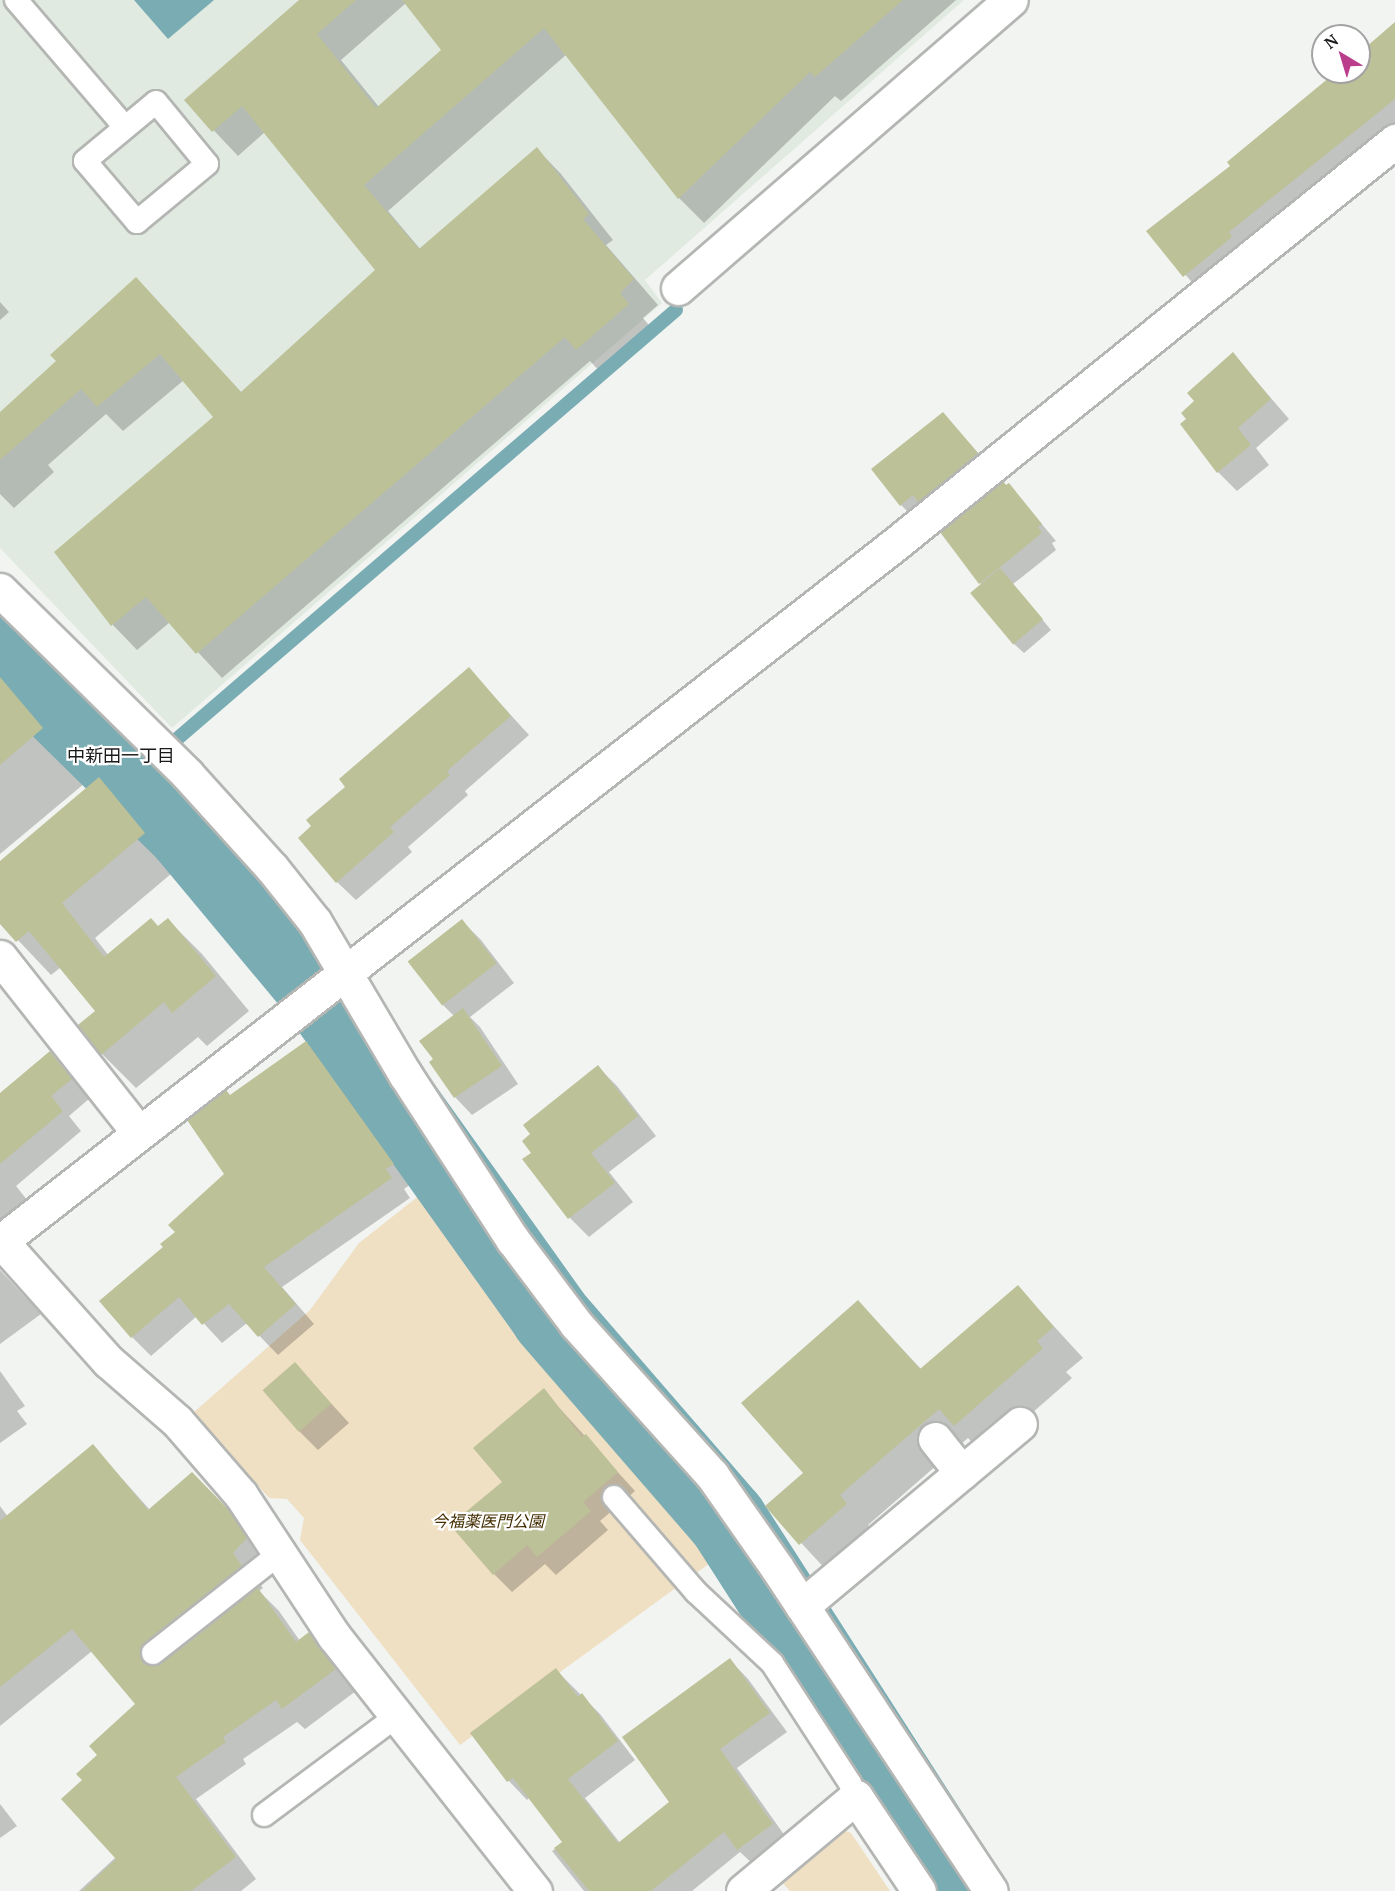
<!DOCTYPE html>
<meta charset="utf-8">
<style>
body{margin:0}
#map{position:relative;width:1395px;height:1891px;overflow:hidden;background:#f2f4f1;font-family:"PT Serif","Noto Sans JP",serif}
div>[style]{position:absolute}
.built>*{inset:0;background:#e1eae1}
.green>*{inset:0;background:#efdfc3}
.water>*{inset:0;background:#79acb3}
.shadow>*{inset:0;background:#0003}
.stream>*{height:14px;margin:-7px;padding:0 7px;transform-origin:7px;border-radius:7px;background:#79acb3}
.river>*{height:80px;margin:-40px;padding:0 40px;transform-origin:40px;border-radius:40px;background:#79acb3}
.building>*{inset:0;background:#bdc198;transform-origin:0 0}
.roads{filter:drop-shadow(2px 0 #b4b6b3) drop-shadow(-2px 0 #b4b6b3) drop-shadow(0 2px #b4b6b3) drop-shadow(0 -2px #b4b6b3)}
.service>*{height:22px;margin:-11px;padding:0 11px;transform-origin:11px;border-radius:11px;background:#fff}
.minor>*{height:33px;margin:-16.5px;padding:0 16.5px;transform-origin:16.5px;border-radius:16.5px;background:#fff}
span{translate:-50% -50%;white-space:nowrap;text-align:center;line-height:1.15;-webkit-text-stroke:4.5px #fff;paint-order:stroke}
.park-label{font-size:16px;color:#442e00;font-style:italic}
.neighbourhood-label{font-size:18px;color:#191a19}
.north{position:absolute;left:1311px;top:24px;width:60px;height:60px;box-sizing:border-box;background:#fff;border:2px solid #a3a3a3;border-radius:50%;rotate:322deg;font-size:16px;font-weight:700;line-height:24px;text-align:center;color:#191a19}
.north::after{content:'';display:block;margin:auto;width:21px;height:27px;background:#bb3e8c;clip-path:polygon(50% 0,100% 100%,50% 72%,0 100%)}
</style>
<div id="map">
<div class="built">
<i style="clip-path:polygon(0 0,964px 0,645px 280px,662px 303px,172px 728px,0 548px)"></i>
</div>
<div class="green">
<i style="clip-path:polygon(425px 1191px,453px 1220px,557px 1360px,664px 1476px,721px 1555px,460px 1745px,300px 1540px,304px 1518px,287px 1499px,269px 1498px,193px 1413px,310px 1310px,359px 1243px)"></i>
<i style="clip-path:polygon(843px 1830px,851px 1833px,890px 1891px,790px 1891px,781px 1881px)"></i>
</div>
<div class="water">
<i style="clip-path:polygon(134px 0,214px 0,168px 39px)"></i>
</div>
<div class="shadow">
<i style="clip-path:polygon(evenodd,301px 0,956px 0,841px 101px,835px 96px,704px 223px,679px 198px,567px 54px,388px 211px,421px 250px,537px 149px,561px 174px,613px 240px,606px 245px,658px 305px,643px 318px,653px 330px,602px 374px,590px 361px,222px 678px,170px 622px,137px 650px,113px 625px,56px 552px,215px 417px,184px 380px,123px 431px,106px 414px,48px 465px,54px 472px,14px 508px,0 494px,0 414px,58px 362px,136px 279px,242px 393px,377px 271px,265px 132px,238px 156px,186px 101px,301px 0,406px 3px,443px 50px,379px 107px,341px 60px,406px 3px)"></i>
<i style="clip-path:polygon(1395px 39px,1395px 135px,1203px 295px,1148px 232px,1233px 166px,1337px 72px,1359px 72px,1359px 54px)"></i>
<i style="clip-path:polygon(0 302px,9px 312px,0 320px)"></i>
<i style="clip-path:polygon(1233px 354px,1289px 419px,1256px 448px,1269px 465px,1237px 491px,1218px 472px,1182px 424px,1188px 420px,1196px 401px)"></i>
<i style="clip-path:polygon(943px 414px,996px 473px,920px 524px,901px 505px)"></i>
<i style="clip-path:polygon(1009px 485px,1056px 541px,1052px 543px,1056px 550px,1013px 584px,1051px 630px,1024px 653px,1014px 644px,981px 584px,942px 532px)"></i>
<i style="clip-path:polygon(469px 669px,529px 735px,465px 791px,468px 795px,408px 847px,412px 852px,356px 900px,337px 882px,347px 787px)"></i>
<i style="clip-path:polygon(4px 683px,52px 732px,91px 778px,0 854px,0 686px)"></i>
<i style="clip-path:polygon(99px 779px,133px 813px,178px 868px,95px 938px,109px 956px,168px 920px,202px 954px,249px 1011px,207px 1046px,198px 1037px,136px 1088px,102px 1054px,97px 1011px,61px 967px,51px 975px,0 921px,0 862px)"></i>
<i style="clip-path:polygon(462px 921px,481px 940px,514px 983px,470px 1017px,480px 1027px,518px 1084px,472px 1115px,455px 1097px,431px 1062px,435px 1060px,454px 1016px,443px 1005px)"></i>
<i style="clip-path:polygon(306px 1043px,325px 1062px,411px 1184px,404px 1189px,410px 1198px,282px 1287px,314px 1324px,278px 1355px,247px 1323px,222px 1343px,197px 1316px,151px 1356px,132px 1337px,165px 1247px,226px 1175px,231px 1097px)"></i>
<i style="clip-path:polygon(50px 1053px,90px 1098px,69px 1116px,81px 1131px,16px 1186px,28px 1201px,0 1224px,0 1095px)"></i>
<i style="clip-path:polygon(598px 1067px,617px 1086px,656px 1136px,609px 1172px,633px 1202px,589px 1237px,570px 1218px,533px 1153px)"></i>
<i style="clip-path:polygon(0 1270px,41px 1314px,0 1344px)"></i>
<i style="clip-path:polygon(1018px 1287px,1083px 1358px,1066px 1372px,1072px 1378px,984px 1455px,968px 1438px,868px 1525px,876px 1534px,830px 1574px,767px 1506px,805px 1474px,858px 1302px,922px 1370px)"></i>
<i style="clip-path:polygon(295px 1364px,349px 1423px,318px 1450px,299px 1431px)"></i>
<i style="clip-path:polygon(0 1371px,25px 1406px,17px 1411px,27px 1424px,0 1443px)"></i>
<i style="clip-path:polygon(543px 1390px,635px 1491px,600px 1521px,608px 1530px,556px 1575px,545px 1564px,512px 1592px,494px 1574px,504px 1482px)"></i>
<i style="clip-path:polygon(93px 1446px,150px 1510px,213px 1495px,249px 1532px,267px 1560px,253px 1575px,263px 1588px,259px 1591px,279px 1611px,300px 1641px,309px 1634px,330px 1655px,356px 1691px,305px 1729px,297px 1722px,243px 1759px,246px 1764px,196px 1799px,256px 1879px,241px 1891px,79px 1891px,116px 1857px,84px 1780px,137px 1704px,92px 1651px,0 1726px,0 1506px,8px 1517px)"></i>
<i style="clip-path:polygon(730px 1660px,748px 1679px,787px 1732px,737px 1768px,790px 1843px,756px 1867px,740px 1852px,692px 1891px,584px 1891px,552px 1851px,564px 1843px,530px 1797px,527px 1800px,509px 1781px,472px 1733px,556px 1670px,600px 1714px,635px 1760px,585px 1798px,620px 1843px,671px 1802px)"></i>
<i style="clip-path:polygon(0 1804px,17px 1826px,0 1838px)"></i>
</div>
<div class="stream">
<i style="left:177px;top:739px;width:658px;rotate:-40.69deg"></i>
</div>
<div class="river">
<i style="left:0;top:648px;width:261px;rotate:44.5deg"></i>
<i style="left:186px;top:831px;width:203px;rotate:50.2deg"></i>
<i style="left:316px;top:987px;width:405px;rotate:54.5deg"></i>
<i style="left:551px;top:1317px;width:269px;rotate:49.1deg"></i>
<i style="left:727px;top:1520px;width:441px;rotate:57.3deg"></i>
</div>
<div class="building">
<i style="clip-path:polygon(299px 0,356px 0,317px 34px,376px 108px,441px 50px,402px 0,903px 0,815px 77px,810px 72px,678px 199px,544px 28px,364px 185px,419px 249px,537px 147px,589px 214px,583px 219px,634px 279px,620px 293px,629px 304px,576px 350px,565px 337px,196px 654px,146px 597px,111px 626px,54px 552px,213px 417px,160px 354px,97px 407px,81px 389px,0 460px,0 412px,56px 361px,50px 355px,136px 277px,241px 392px,375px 270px,242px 106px,212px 132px,184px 100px)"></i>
<i style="clip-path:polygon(1395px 22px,1395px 99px,1229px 232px,1232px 237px,1183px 277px,1146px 231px,1230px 166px,1227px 162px,1336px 72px,1359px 72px,1359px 53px)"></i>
<i style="clip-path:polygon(1233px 352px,1271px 399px,1238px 428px,1251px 445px,1217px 473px,1180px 424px,1186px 419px,1181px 413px,1194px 401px,1187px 393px)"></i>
<i style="clip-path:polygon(943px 412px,978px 453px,918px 502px,913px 495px,900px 506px,871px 469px)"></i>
<i style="clip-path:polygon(1003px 481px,1006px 485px,1009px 483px,1042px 524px,1038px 527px,1042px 533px,979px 584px,940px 532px)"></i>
<i style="left:1000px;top:568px;width:67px;height:39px;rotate:50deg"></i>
<i style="clip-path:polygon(469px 667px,511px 716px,447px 771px,450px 775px,390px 827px,394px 832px,336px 883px,298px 838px,311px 826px,306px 820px,345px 787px,339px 779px)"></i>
<i style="clip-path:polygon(0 677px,43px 728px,0 765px)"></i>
<i style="clip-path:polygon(99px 777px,145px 833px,62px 903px,104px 957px,151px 918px,158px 926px,168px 918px,216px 976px,172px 1013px,164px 1002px,101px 1055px,78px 1025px,95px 1011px,29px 931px,16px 942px,0 924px,0 861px)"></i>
<i style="left:462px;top:919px;width:56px;height:69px;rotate:52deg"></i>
<i style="clip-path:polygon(463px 1008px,502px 1066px,454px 1098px,429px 1062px,433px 1059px,419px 1041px)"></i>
<i style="clip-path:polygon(306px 1041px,394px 1164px,386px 1169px,392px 1178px,264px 1267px,296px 1304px,258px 1337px,229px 1304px,202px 1325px,179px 1297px,131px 1338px,99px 1301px,163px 1247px,160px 1244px,175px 1232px,168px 1225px,224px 1174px,187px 1120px,226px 1090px,230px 1095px)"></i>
<i style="clip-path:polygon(50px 1051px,72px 1079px,51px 1096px,63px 1111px,0 1164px,0 1093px)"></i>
<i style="clip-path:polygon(598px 1065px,638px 1116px,591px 1153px,615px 1183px,568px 1219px,522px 1159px,531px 1153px,522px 1141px,530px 1134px,523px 1125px)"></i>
<i style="clip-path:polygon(1018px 1285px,1054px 1327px,1037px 1341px,1043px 1348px,954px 1426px,939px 1409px,840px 1495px,847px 1504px,799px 1545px,765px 1506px,803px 1473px,741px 1403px,858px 1300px,920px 1369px)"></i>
<i style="left:295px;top:1362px;width:55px;height:43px;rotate:49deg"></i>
<i style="clip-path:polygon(544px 1388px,582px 1437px,586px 1434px,618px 1472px,583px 1502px,591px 1511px,537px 1557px,527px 1545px,493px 1575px,450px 1525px,502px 1482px,473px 1448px)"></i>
<i style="clip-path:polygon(93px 1444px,148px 1510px,192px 1472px,228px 1509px,247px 1538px,233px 1553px,242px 1566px,145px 1642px,140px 1654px,143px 1662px,154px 1666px,161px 1664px,258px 1588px,296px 1642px,309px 1632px,336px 1669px,282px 1709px,276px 1700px,223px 1737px,226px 1742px,176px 1777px,236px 1857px,191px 1891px,82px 1891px,116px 1859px,61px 1799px,82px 1780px,76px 1774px,97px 1755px,89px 1746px,135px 1704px,72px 1629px,0 1687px,0 1521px)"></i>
<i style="clip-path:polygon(730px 1658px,770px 1713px,720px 1749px,773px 1824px,737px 1850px,724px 1832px,651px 1891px,589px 1891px,554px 1848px,562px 1842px,513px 1778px,507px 1782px,470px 1733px,556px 1668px,578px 1697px,582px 1693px,618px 1741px,568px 1779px,618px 1843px,669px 1802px,622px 1737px)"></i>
</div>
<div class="roads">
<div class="service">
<i style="left:16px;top:0;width:167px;rotate:49.4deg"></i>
<i style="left:156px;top:102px;width:80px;rotate:50.6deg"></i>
<i style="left:207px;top:164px;width:91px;rotate:140.4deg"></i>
<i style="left:137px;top:222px;width:80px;rotate:-130.4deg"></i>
<i style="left:85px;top:161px;width:92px;rotate:-39.7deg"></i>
<i style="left:614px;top:1497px;width:125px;rotate:49.2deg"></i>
<i style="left:696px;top:1592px;width:104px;rotate:43.1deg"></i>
<i style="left:772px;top:1663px;width:143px;rotate:57deg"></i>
<i style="left:850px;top:1783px;width:15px;rotate:67deg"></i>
<i style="left:153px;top:1653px;width:160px;rotate:-38.2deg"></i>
<i style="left:264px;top:1815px;width:166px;rotate:-36.7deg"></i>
</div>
<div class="minor">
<i style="left:678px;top:288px;width:440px;rotate:-40.9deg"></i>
<i style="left:0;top:590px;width:262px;rotate:44.5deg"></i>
<i style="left:187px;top:774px;width:127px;rotate:47.9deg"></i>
<i style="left:272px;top:868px;width:69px;rotate:51.5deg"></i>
<i style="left:315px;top:922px;width:177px;rotate:59.4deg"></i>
<i style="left:405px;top:1074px;width:198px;rotate:57deg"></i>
<i style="left:513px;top:1240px;width:105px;rotate:53.1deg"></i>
<i style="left:576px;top:1324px;width:203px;rotate:48deg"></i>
<i style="left:712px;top:1475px;width:113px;rotate:55deg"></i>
<i style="left:777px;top:1568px;width:387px;rotate:56.5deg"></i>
<i style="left:0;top:957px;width:223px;rotate:51.7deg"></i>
<i style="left:1px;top:1241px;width:161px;rotate:48.3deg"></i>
<i style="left:108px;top:1361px;width:91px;rotate:41deg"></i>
<i style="left:177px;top:1421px;width:98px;rotate:49.1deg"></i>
<i style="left:241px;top:1495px;width:169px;rotate:56.6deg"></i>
<i style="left:334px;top:1636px;width:325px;rotate:51.8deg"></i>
<i style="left:0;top:1242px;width:1134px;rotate:-37.94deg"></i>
<i style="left:894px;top:545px;width:644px;rotate:-38.88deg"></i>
<i style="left:935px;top:1439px;width:43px;rotate:51.5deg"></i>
<i style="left:802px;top:1606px;width:284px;rotate:-39.9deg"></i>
<i style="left:743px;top:1891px;width:147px;rotate:-39.8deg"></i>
<i style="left:856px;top:1797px;width:113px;rotate:56.2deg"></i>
</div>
</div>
<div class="park-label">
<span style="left:488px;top:1521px">今福薬医門公園</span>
</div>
<div class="neighbourhood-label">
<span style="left:121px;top:755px">中新田一丁目</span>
</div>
<div class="north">N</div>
</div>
